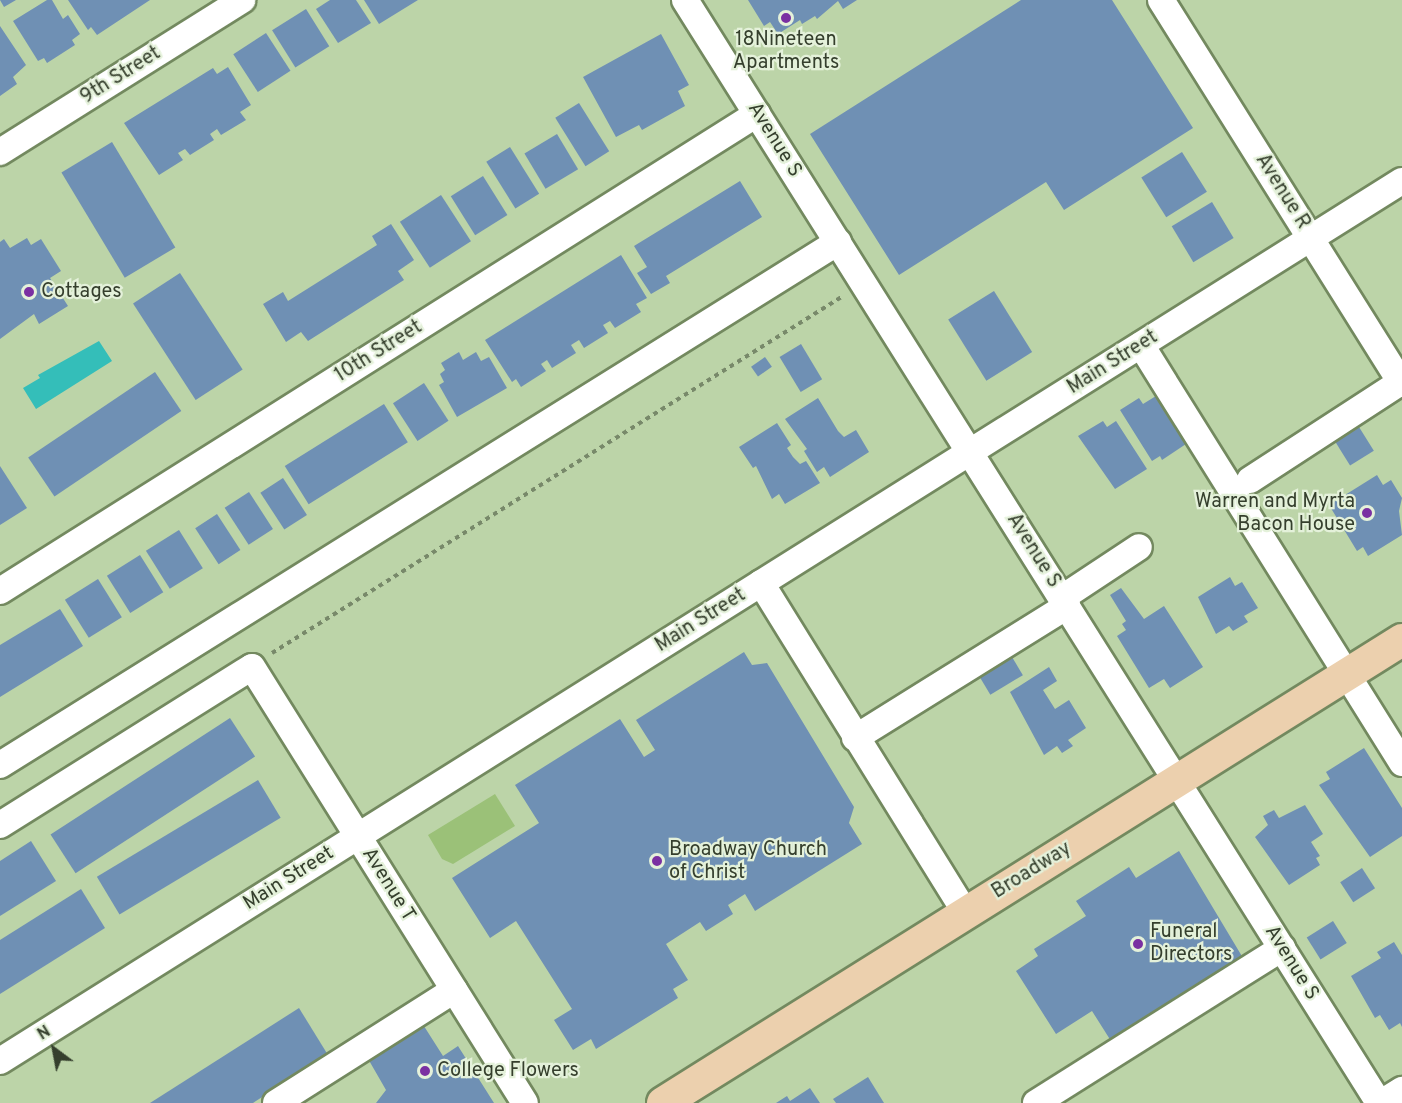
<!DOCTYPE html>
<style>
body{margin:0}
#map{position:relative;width:1402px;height:1103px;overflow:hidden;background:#bcd4a8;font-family:Overpass,sans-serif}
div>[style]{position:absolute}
.green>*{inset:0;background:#9bc178}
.water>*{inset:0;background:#34beb9}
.building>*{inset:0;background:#6f90b4;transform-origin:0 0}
.path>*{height:4px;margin-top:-2px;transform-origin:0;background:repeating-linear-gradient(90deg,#78896a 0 4.5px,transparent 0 9px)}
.roads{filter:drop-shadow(2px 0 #73895f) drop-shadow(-2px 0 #73895f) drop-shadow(0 2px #73895f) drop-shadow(0 -2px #73895f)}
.minor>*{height:26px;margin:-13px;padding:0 13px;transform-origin:13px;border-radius:13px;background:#fff}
.major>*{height:32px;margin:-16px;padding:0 16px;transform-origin:16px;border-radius:16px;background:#ecd0ae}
.dots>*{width:16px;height:16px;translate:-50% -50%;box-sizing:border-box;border:3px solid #e4f1da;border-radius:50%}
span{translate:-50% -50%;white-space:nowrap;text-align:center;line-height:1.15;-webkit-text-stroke:4.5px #e4f1da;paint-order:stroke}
.poi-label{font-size:20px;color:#353f2d}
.left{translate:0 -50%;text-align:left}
.right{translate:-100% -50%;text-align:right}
.street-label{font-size:20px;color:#353f2d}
.north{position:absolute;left:24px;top:1019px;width:60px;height:60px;-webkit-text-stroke:4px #e4f1da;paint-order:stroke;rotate:328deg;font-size:16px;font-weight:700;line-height:24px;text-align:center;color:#353f2d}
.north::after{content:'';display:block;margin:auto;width:21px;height:27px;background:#353f2d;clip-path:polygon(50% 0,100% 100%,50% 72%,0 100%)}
</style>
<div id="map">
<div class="green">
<i style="clip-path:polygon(495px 794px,515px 826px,453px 864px,442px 859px,428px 835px)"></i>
</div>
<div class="water">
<i style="clip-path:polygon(99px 341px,112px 361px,36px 409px,23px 388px,40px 378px,38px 375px)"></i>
</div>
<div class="building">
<i style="clip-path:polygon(0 0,16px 0,4px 7px)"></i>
<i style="clip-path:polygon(47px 0,52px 0,63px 19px,68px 15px,80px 34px,72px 40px,75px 45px,47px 63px,44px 58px,38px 61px,13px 21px)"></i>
<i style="clip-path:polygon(68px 0,150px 0,97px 35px,91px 27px,88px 30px)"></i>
<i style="clip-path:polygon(330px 0,356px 0,371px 23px,338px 43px,316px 9px)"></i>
<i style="clip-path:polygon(364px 0,418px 0,379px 24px)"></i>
<i style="clip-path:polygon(748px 0,857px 0,843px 9px,838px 1px,817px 19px,815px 16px,802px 24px,800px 20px,778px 34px,770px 22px,764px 26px)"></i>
<i style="clip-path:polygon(1021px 0,1112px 0,1193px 128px,1064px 210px,1046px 182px,899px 275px,810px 134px)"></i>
<i style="left:306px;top:9px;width:44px;height:40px;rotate:58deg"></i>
<i style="clip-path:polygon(0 26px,26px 65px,13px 77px,17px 84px,0 96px)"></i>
<i style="left:266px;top:33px;width:45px;height:39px;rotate:57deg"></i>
<i style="clip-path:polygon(661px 34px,689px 85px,678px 91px,685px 106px,642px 130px,639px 125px,616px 137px,583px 77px)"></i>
<i style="clip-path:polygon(228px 67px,251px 105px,240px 112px,246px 120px,221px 135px,217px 129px,210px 134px,214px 140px,190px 155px,185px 149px,178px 153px,183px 160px,159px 175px,124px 123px,213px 68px,217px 74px)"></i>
<i style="left:579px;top:103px;width:57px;height:28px;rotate:58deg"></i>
<i style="left:557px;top:134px;width:41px;height:38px;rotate:59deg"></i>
<i style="left:112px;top:142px;width:123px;height:59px;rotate:59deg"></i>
<i style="left:510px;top:147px;width:55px;height:28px;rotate:58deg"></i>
<i style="left:1182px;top:152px;width:47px;height:48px;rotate:58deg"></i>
<i style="left:483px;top:176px;width:46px;height:38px;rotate:58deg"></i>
<i style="clip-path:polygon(740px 181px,762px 217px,666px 276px,670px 283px,651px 294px,637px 273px,647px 267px,634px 246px)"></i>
<i style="left:441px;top:195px;width:55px;height:49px;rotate:57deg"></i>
<i style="left:1212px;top:202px;width:42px;height:47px;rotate:59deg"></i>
<i style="clip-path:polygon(391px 224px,414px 260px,398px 271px,404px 280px,308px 341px,301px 332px,286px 342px,263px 304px,283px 292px,288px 301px,377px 245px,372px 236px)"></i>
<i style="clip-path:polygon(27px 238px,31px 245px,41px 239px,61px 271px,50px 278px,68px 306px,39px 324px,34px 314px,0 339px,0 242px,4px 239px,10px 248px)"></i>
<i style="clip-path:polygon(621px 255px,647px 298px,636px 304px,641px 312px,615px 328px,610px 321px,603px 325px,608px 333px,584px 348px,579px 340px,571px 345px,576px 353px,552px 368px,547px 360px,541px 364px,546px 371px,521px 387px,516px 379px,512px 382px,485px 340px)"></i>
<i style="left:180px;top:273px;width:115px;height:56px;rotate:57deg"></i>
<i style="left:994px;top:291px;width:72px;height:54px;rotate:58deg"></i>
<i style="left:801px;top:344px;width:41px;height:25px;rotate:59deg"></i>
<i style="clip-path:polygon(459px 352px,463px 360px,476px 352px,481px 361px,489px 357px,507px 388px,457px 417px,439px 385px,444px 382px,440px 374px,445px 370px,441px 363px)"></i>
<i style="left:765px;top:357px;width:12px;height:17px;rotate:55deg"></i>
<i style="left:155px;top:372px;width:47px;height:153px;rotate:56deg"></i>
<i style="left:424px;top:383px;width:45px;height:37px;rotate:57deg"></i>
<i style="clip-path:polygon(1156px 396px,1186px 444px,1162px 460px,1160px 456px,1152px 461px,1120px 410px,1139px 398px,1143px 404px)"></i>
<i style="clip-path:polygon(818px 398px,838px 431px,844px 437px,856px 430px,869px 452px,830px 477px,824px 467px,817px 472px,804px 451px,807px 449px,785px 419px)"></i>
<i style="left:384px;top:404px;width:45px;height:117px;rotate:58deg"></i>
<i style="clip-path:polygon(1103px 421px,1107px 427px,1116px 421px,1147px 469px,1115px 489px,1078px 436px)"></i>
<i style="clip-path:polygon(777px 423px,791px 445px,787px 448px,793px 457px,800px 464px,806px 461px,820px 483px,785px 504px,779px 494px,772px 499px,756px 466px,753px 468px,739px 447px)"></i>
<i style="left:1359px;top:427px;width:28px;height:28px;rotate:58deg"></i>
<i style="clip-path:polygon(0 466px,27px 508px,0 525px)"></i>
<i style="clip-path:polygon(1377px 475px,1383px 485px,1391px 480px,1402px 498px,1399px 511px,1402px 535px,1368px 556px,1363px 547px,1357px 551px,1329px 505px)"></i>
<i style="left:283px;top:478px;width:44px;height:27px;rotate:57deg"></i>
<i style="left:249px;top:492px;width:44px;height:29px;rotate:57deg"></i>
<i style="left:217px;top:514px;width:43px;height:26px;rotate:57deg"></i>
<i style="left:179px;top:530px;width:45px;height:39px;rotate:58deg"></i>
<i style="left:140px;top:555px;width:44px;height:39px;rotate:58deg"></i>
<i style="clip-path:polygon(1230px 577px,1235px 586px,1242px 582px,1258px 608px,1244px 616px,1248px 622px,1233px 631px,1229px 626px,1216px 634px,1198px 597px)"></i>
<i style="left:98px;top:579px;width:45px;height:39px;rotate:58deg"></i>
<i style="clip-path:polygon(1121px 588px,1144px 619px,1164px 606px,1203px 667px,1170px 688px,1164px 679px,1149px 688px,1117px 636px,1126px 630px,1122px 624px,1126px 621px,1110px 595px)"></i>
<i style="clip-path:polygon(60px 609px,83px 646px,0 697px,0 645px)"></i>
<i style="clip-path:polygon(744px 652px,752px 665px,767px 663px,854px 807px,849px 823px,862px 844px,755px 911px,745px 894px,728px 905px,733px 914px,706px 931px,700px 922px,666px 944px,688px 980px,673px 989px,678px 998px,596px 1049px,591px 1039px,573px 1050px,554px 1020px,572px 1009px,516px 921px,490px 938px,452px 878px,539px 823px,515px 785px,620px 719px,644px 757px,655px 750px,636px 720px)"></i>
<i style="left:1009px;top:652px;width:27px;height:38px;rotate:59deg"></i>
<i style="clip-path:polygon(1049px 667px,1057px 681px,1043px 690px,1055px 709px,1069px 700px,1086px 728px,1068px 740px,1073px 746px,1062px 753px,1057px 746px,1044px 755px,1010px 692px)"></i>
<i style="left:230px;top:718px;width:46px;height:214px;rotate:57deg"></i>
<i style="clip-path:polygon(1364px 748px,1402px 808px,1402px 836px,1370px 857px,1319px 785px,1330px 779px,1326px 772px)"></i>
<i style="left:258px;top:780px;width:44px;height:188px;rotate:59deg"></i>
<i style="clip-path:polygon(1305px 805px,1323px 834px,1311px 842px,1320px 856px,1316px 858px,1320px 865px,1289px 885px,1255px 837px,1268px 825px,1263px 816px,1274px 810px,1279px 818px)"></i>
<i style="clip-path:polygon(31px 841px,56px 881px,0 916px,0 861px)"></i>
<i style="clip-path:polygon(1179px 851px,1243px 958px,1111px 1041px,1092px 1011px,1056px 1034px,1016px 971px,1038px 956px,1034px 949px,1086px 916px,1076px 901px,1129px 867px,1136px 878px)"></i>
<i style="left:1362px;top:868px;width:24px;height:26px;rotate:57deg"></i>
<i style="clip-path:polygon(81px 889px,105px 928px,0 994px,0 940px)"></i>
<i style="left:1333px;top:921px;width:26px;height:31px;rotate:58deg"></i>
<i style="clip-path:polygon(1394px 942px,1402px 955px,1402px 1027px,1400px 1023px,1389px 1030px,1380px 1015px,1375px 1018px,1351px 976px,1381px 958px,1377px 952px)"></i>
<i style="clip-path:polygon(299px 1008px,328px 1055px,253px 1103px,150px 1103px)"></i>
<i style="clip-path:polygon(422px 1023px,443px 1056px,458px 1046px,494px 1103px,376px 1103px,386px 1090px,367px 1057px)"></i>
<i style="clip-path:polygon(868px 1077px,884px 1103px,836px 1103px,833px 1099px)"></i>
<i style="clip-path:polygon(810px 1088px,820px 1103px,776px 1103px,787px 1096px,790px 1101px)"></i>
</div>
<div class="path">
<i style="left:272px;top:653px;width:673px;rotate:-32.01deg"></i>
</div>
<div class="roads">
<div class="minor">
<i style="left:685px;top:0;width:1303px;rotate:57.82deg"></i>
<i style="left:1161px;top:0;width:453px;rotate:57.9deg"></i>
<i style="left:0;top:152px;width:286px;rotate:-32.1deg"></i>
<i style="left:1141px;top:345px;width:493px;rotate:58deg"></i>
<i style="left:1250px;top:480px;width:180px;rotate:-33deg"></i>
<i style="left:761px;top:583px;width:388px;rotate:58.2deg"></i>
<i style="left:0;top:591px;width:895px;rotate:-32.22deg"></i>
<i style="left:1062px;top:598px;width:92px;rotate:-33.5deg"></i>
<i style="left:855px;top:738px;width:250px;rotate:-31.9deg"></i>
<i style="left:0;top:765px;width:988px;rotate:-31.97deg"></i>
<i style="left:0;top:825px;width:297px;rotate:-32.1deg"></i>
<i style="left:252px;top:667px;width:514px;rotate:57.95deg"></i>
<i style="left:0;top:1061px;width:1655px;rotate:-32.12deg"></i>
<i style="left:276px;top:1103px;width:211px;rotate:-32.4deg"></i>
<i style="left:1036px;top:1103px;width:291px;rotate:-32.2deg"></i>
<i style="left:1381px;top:1103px;width:25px;rotate:-32deg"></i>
</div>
<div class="major">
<i style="left:663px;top:1103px;width:872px;rotate:-32.07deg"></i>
</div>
</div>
<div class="dots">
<i style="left:786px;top:18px;background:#7a30a2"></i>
<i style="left:29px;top:292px;background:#7a30a2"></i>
<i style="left:1367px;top:513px;background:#7a30a2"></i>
<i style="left:657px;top:861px;background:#7a30a2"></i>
<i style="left:1138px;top:944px;background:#7a30a2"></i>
<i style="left:425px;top:1071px;background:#7a30a2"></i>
</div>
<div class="poi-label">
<span style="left:786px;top:52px">18Nineteen<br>Apartments</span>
<span class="left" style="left:41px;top:292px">Cottages</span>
<span class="right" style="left:1355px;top:514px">Warren and Myrta<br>Bacon House</span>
<span class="left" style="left:669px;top:862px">Broadway Church<br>of Christ</span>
<span class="left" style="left:1150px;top:944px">Funeral<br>Directors</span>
<span class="left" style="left:437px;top:1071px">College Flowers</span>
</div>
<div class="street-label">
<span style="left:121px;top:76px;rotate:-32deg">9th Street</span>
<span style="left:774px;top:140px;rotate:58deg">Avenue S</span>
<span style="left:1282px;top:192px;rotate:58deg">Avenue R</span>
<span style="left:379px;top:352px;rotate:-32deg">10th Street</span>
<span style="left:1113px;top:363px;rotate:-32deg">Main Street</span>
<span style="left:1033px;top:551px;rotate:58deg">Avenue S</span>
<span style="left:701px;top:621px;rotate:-32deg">Main Street</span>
<span style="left:1032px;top:871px;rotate:-32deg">Broadway</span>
<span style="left:289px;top:879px;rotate:-32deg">Main Street</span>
<span style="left:388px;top:885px;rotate:58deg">Avenue T</span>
<span style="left:1291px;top:963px;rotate:58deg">Avenue S</span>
</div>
<div class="north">N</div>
</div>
